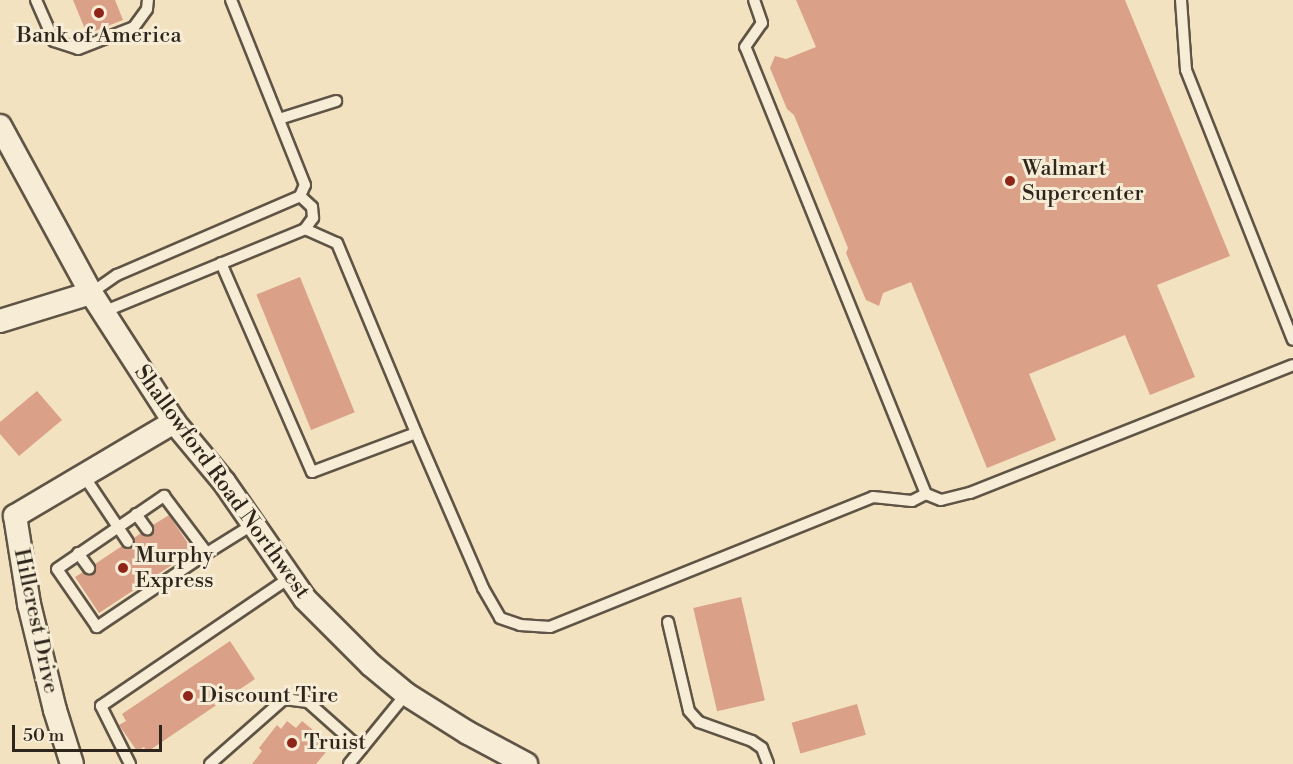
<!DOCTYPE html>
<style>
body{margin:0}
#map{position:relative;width:1293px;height:764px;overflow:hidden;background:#f2e2bf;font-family:"Libre Bodoni",serif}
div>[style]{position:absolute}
.building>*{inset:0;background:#dba088;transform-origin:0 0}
.roads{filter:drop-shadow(2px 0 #5f5445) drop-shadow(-2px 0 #5f5445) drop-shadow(0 2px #5f5445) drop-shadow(0 -2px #5f5445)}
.service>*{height:10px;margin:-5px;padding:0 5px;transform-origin:5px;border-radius:5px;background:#f7ecd5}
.minor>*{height:22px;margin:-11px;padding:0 11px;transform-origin:11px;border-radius:11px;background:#f7ecd5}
.dots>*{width:16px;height:16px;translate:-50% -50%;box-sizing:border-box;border:3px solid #f7ecd5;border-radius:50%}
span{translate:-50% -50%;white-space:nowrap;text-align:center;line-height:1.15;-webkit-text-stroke:6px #f7ecd5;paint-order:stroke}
.poi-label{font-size:22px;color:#2e251c}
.left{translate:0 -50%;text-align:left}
.street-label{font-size:22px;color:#2e251c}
.scale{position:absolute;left:12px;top:725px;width:150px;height:27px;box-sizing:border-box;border:3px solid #2e251c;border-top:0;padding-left:8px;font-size:18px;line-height:21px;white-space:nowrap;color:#2e251c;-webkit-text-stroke:4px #f7ecd5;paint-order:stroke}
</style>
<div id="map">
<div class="building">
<i style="clip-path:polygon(73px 0,115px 0,123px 20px,87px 34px)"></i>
<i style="clip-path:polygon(796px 0,1125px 0,1230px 256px,1157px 285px,1195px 377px,1150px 395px,1125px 335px,1029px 374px,1056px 440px,987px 468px,911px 282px,883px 293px,879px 306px,866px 300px,846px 253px,848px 248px,794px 115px,787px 109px,770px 68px,775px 56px,786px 59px,816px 47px)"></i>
<i style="left:300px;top:277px;width:146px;height:47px;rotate:68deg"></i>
<i style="clip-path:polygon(37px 391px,62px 420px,19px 456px,0 434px,0 422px)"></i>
<i style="clip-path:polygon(169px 515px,193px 551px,99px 613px,75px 577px,83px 572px,93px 574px,96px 570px,95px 564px,122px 546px,132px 549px,135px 545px,134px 538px,141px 533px,151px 535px,154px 531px,153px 525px)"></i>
<i style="left:741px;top:597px;width:106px;height:49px;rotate:77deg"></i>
<i style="clip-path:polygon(230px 641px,255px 679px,147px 752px,144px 747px,137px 751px,119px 725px,126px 721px,122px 714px)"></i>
<i style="left:857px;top:704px;width:32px;height:68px;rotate:74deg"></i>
<i style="clip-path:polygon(287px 721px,296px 728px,302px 721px,324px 739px,318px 746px,326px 752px,316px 764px,252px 764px,262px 751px,259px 748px,277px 725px,281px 729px)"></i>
</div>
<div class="roads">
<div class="service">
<i style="left:36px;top:0;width:45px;rotate:66.3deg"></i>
<i style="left:54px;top:41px;width:25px;rotate:18deg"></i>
<i style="left:78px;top:49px;width:60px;rotate:-21.4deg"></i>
<i style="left:134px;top:27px;width:22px;rotate:-54deg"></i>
<i style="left:147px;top:9px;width:9px;rotate:-84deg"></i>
<i style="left:1181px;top:0;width:70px;rotate:85.9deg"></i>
<i style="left:1186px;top:70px;width:290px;rotate:68.4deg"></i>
<i style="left:279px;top:119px;width:60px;rotate:-17.5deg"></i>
<i style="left:305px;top:229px;width:35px;rotate:24deg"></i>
<i style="left:337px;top:243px;width:206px;rotate:67.4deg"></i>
<i style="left:221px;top:263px;width:228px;rotate:66.5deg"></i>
<i style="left:312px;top:472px;width:111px;rotate:-20.6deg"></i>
<i style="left:416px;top:433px;width:169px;rotate:66.6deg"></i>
<i style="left:483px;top:588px;width:34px;rotate:60deg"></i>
<i style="left:500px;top:618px;width:21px;rotate:19deg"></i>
<i style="left:520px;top:625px;width:30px;rotate:4deg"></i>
<i style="left:550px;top:627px;width:348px;rotate:-21.9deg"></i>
<i style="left:873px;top:497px;width:39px;rotate:6deg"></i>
<i style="left:912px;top:501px;width:16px;rotate:-27deg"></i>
<i style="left:926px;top:494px;width:482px;rotate:-112deg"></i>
<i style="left:745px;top:47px;width:29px;rotate:-55deg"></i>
<i style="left:762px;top:23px;width:24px;rotate:-109deg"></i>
<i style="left:91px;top:293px;width:32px;rotate:-35deg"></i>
<i style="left:117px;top:275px;width:199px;rotate:-23.3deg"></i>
<i style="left:300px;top:196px;width:12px;rotate:-66deg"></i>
<i style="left:305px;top:185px;width:199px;rotate:-111.8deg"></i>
<i style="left:103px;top:312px;width:218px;rotate:-22.3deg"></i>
<i style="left:305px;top:229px;width:14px;rotate:-54deg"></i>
<i style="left:313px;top:218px;width:11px;rotate:-95deg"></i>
<i style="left:312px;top:207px;width:16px;rotate:-137deg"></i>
<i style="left:84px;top:476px;width:79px;rotate:56.3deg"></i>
<i style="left:926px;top:494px;width:16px;rotate:22deg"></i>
<i style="left:941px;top:500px;width:30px;rotate:-14deg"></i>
<i style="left:970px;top:493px;width:347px;rotate:-21.6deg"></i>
<i style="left:136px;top:514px;width:19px;rotate:54deg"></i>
<i style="left:78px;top:553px;width:19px;rotate:54deg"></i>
<i style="left:207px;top:553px;width:133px;rotate:146.1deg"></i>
<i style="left:97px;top:627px;width:70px;rotate:-124.6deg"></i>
<i style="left:57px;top:569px;width:130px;rotate:-34.3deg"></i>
<i style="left:164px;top:496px;width:71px;rotate:53deg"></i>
<i style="left:207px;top:553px;width:53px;rotate:-31.9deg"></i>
<i style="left:668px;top:622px;width:91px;rotate:76.7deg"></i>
<i style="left:689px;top:711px;width:15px;rotate:48deg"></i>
<i style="left:699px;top:722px;width:56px;rotate:19.7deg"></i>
<i style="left:752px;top:741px;width:12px;rotate:35deg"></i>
<i style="left:762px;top:748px;width:17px;rotate:69deg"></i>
<i style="left:130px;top:764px;width:65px;rotate:-116.6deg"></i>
<i style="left:101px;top:706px;width:227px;rotate:-34.2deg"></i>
<i style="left:210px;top:764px;width:98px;rotate:-41.3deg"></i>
<i style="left:284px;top:699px;width:24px;rotate:7deg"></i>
<i style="left:308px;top:702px;width:71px;rotate:41.6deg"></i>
<i style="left:349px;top:764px;width:90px;rotate:-50.8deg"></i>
</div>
<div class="minor">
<i style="left:0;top:126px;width:190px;rotate:61.4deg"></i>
<i style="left:91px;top:293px;width:153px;rotate:57.2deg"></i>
<i style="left:174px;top:422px;width:78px;rotate:50.2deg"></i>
<i style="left:224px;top:482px;width:142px;rotate:55.3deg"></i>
<i style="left:305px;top:599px;width:93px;rotate:45deg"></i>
<i style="left:371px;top:665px;width:45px;rotate:39.6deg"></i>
<i style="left:406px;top:694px;width:73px;rotate:32.2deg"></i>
<i style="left:468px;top:733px;width:66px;rotate:28.1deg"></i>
<i style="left:0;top:321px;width:95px;rotate:-17.1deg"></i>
<i style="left:72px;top:764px;width:57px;rotate:-107.5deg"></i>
<i style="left:55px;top:710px;width:109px;rotate:-103.8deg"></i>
<i style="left:29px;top:604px;width:89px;rotate:-99deg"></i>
<i style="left:15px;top:516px;width:185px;rotate:-30.6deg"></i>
</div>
</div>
<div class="dots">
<i style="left:99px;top:13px;background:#8f2418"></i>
<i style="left:1010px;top:181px;background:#8f2418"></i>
<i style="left:123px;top:568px;background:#8f2418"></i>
<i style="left:188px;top:696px;background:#8f2418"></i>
<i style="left:292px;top:743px;background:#8f2418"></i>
</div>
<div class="poi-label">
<span style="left:99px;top:36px">Bank of America</span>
<span class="left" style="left:1022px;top:181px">Walmart<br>Supercenter</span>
<span class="left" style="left:135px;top:568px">Murphy<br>Express</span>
<span class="left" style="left:200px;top:696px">Discount Tire</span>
<span class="left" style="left:304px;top:743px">Truist</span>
</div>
<div class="street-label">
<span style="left:222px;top:482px;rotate:54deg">Shallowford Road Northwest</span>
<span style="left:36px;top:621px;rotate:78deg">Hillcrest Drive</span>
</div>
<div class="scale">50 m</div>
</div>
